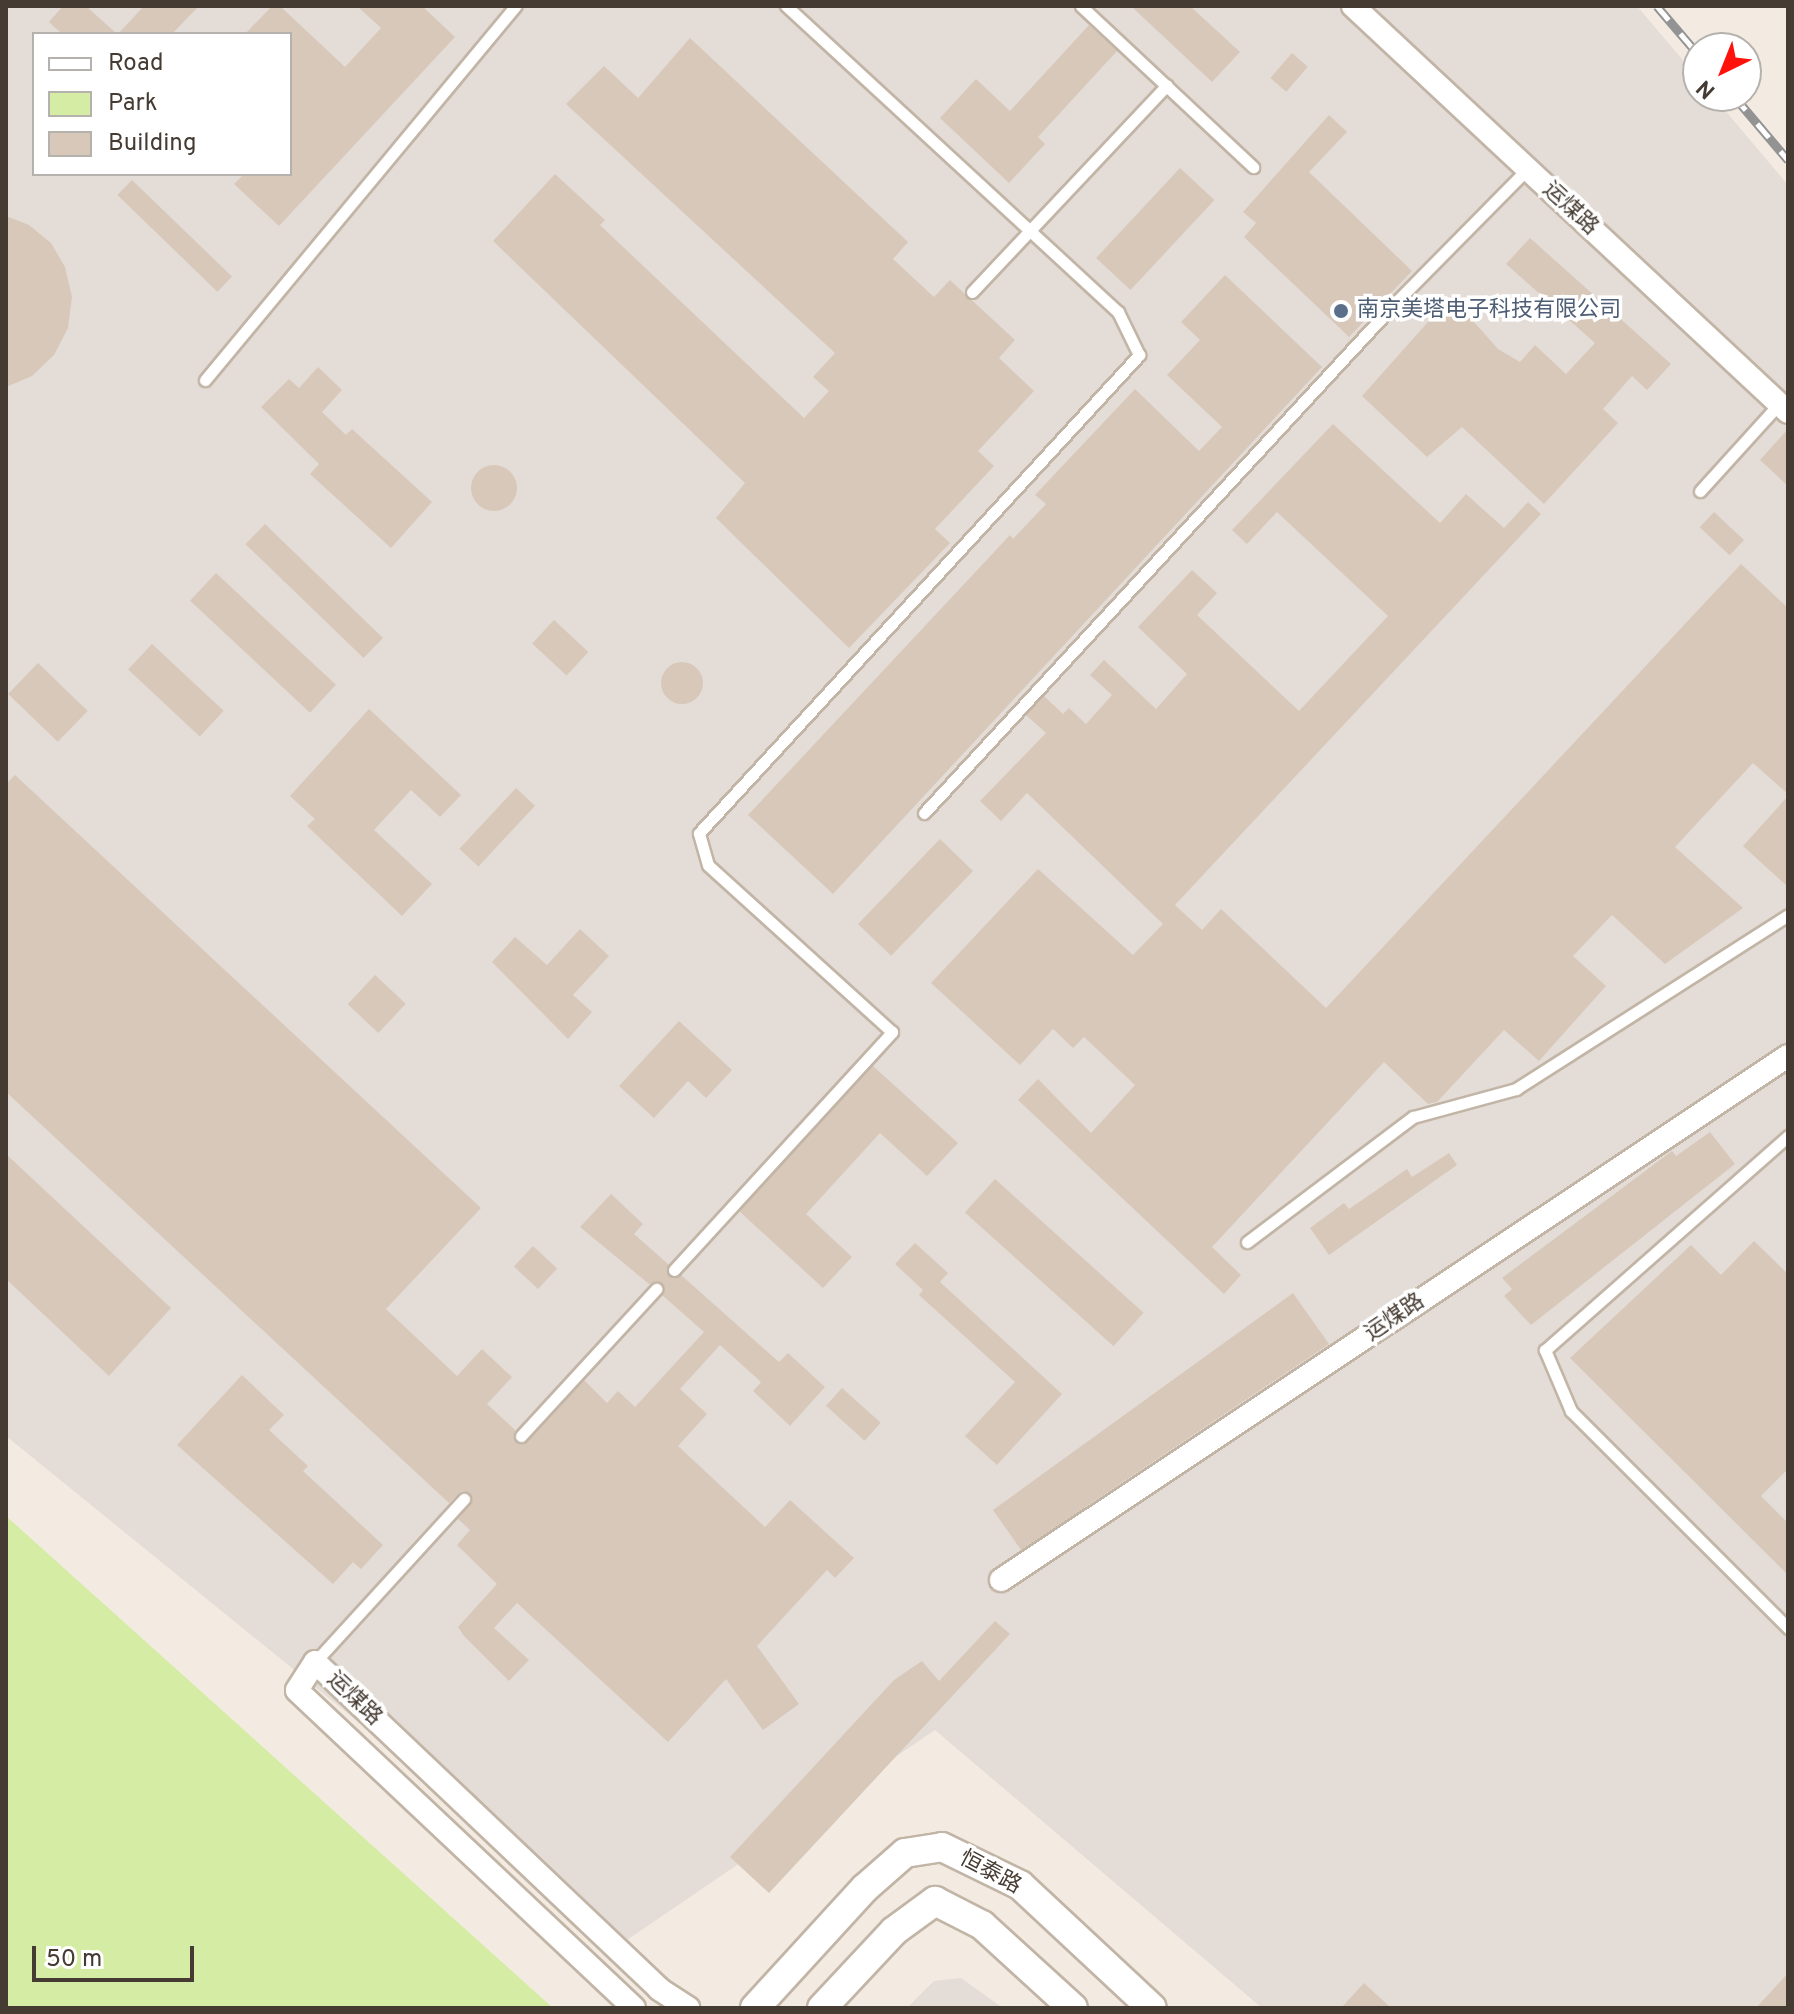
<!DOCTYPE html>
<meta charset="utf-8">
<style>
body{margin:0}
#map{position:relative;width:1794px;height:2014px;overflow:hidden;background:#f3ebe2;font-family:Overpass,"Noto Sans SC",sans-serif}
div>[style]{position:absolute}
.industrial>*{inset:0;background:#e4ddd7}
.green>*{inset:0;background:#d5eca5}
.building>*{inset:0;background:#d8c8b9;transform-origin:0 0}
.round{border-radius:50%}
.roads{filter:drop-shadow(2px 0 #c2b5a6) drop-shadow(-2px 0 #c2b5a6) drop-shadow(0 2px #c2b5a6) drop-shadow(0 -2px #c2b5a6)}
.service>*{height:11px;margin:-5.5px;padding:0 5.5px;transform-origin:5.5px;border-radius:5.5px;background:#fff}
.minor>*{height:22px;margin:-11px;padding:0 11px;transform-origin:11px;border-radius:11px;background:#fff}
.tertiary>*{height:28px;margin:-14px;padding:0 14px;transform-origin:14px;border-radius:14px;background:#fff}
.rail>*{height:9px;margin-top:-4.5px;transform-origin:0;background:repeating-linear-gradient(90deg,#fff 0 18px,#939393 0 36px);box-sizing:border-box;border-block:2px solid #939393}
.dots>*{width:22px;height:22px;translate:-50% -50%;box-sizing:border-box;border:4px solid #fff;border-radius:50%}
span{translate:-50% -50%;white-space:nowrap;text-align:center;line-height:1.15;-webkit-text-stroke:7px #fff;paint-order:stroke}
.street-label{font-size:22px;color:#453b32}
.service-label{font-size:22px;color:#4e5e75}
.left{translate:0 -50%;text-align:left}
.frame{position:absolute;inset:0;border:8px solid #453b32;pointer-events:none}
.legend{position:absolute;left:32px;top:32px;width:260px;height:144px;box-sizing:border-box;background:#fff;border:2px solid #b5b1ad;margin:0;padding:10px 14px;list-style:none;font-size:24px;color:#453b32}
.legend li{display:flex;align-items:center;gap:16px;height:40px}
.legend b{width:40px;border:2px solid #b5b1ad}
.north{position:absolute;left:1682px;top:32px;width:80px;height:80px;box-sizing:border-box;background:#fff;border:2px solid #b5b1ad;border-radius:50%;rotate:223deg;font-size:22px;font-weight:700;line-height:32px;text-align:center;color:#453b32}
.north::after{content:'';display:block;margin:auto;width:28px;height:36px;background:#ff120c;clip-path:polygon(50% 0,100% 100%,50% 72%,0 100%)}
.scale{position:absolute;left:32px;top:1946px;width:162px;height:36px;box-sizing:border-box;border:4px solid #453b32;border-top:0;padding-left:10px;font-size:24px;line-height:28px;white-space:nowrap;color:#453b32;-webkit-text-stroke:6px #fff;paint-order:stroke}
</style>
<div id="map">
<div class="industrial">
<i style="clip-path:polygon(evenodd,6px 6px,1637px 6px,1698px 78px,1698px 96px,1713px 96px,1788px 185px,1788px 2008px,1262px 2008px,935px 1730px,627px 1940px,6px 1436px,6px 6px,34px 34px,290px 34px,290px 174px,34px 174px,34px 34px)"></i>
<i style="clip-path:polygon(961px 1978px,1003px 2008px,907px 2008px,934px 1981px)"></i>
</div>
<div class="green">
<i style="clip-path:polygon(6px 1516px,553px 2008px,6px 2008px)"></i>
</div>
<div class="building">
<i style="clip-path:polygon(63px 6px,86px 6px,117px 34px,62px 34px,49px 22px)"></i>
<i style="clip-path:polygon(144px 6px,199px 6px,172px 34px,118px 34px)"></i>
<i style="clip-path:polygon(272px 6px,280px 6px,345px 67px,381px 28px,357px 6px,422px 6px,455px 37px,279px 226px,234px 184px,244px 174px,290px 174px,290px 34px,245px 34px)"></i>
<i style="clip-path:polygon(1131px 6px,1190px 6px,1240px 52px,1212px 82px)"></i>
<i style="clip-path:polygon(1089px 25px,1117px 51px,1038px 137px,1045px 144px,1009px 183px,940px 118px,976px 79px,1010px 111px)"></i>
<i style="clip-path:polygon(690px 38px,908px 242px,893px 259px,934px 297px,950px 280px,1015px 340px,999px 358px,1034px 391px,978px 451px,994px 466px,935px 529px,950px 543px,849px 648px,716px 518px,745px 483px,493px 241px,555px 174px,605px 220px,600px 225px,804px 418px,829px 391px,813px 377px,835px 353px,566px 104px,604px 66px,638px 98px)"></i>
<i style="left:1292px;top:53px;width:21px;height:33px;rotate:41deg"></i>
<i style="clip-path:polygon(1329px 115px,1347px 132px,1309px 172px,1412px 271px,1349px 337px,1244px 237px,1256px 223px,1243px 212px)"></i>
<i style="left:1180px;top:168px;width:47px;height:123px;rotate:43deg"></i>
<i style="left:132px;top:180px;width:139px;height:21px;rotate:44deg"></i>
<i style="clip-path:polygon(6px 216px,29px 225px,51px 243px,65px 267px,72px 297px,68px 328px,54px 355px,32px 376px,6px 387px)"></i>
<i style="clip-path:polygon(1530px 238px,1671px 364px,1647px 390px,1632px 376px,1603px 409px,1618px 423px,1544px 504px,1462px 427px,1427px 457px,1362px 396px,1451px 296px,1498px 349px,1520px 362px,1535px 345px,1566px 374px,1595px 343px,1506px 264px)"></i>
<i style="clip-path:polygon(1225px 275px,1322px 367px,833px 894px,748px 815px,1010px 535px,1013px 539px,1046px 504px,1035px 495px,1135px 389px,1199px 451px,1222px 427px,1167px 375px,1200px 340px,1181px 322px)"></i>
<i style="clip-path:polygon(318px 367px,342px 390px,322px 412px,346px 435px,352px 429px,432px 502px,391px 548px,310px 474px,319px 464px,261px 407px,289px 379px,299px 388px)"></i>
<i style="clip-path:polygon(1333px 424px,1440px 523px,1466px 494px,1504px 528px,1528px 502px,1541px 514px,1175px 905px,1202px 930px,1221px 909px,1326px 1008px,1741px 564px,1788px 608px,1788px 794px,1753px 763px,1675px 847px,1743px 908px,1665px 964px,1612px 915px,1573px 956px,1606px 986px,1539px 1061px,1504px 1030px,1437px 1102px,1428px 1104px,1384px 1062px,1212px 1247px,1241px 1275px,1224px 1294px,1018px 1100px,1038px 1079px,1091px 1133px,1135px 1085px,1084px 1037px,1073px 1048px,1053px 1029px,1020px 1065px,931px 983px,1038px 869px,1133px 955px,1163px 924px,1027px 793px,1001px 821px,980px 801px,1046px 733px,1026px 715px,1044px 696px,1063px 714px,1069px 708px,1086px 724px,1112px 695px,1090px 675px,1104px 660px,1156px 709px,1187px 674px,1138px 627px,1192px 570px,1217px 593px,1197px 615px,1299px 711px,1388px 616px,1277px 512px,1247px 544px,1232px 530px)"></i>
<i style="clip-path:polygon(1788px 429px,1788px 486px,1760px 460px)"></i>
<i class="round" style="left:471px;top:465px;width:46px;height:46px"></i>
<i style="left:1714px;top:512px;width:41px;height:21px;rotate:43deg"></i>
<i style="left:265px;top:524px;width:164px;height:28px;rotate:44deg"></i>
<i style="left:216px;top:573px;width:164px;height:38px;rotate:43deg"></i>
<i style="left:554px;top:620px;width:47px;height:32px;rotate:43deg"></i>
<i style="left:152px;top:644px;width:98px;height:35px;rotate:43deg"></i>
<i class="round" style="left:661px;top:662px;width:42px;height:42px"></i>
<i style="left:38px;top:663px;width:69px;height:43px;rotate:44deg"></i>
<i style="clip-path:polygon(369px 709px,461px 795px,440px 817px,411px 790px,374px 830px,432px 884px,402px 916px,307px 826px,315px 819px,290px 796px)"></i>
<i style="clip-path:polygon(15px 775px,481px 1208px,386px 1309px,457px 1376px,482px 1349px,512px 1377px,487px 1404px,515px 1430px,516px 1443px,527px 1442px,584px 1380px,607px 1403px,618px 1391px,635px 1407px,704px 1332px,662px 1295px,661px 1282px,649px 1284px,580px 1227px,611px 1194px,643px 1224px,634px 1234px,668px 1264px,669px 1277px,681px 1275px,779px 1362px,788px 1353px,825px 1387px,790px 1426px,753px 1391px,761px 1382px,720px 1345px,680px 1389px,707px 1414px,678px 1446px,765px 1527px,790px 1500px,854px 1558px,835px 1578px,827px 1570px,757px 1646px,799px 1704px,763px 1730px,726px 1679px,668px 1742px,517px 1603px,494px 1628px,529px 1660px,509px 1681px,464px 1636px,458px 1627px,497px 1584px,457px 1545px,470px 1530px,458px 1519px,472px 1502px,470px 1493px,461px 1491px,449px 1503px,6px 1092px,6px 784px)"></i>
<i style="left:516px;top:788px;width:26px;height:83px;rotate:43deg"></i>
<i style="clip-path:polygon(1788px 796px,1788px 887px,1743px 846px)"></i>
<i style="left:940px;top:839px;width:46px;height:118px;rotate:44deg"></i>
<i style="clip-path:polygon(580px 929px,609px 956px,573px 995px,592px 1012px,568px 1039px,492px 962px,515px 937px,547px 965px)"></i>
<i style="left:375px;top:975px;width:42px;height:40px;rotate:43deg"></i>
<i style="clip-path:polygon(679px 1021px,732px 1070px,706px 1098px,688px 1081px,654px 1118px,619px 1086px)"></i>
<i style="clip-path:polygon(873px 1066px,958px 1143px,927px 1176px,880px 1133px,806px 1214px,852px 1257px,823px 1288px,739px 1211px)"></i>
<i style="clip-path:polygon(1710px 1132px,1735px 1164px,1531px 1325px,1504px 1296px,1512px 1289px,1502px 1278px,1672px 1151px,1676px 1156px)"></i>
<i style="clip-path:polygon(1449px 1153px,1457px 1165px,1329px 1255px,1310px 1228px,1344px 1203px,1349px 1209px,1407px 1169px,1412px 1177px)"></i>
<i style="clip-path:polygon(6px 1154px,171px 1308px,109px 1376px,6px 1279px)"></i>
<i style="left:995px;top:1179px;width:200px;height:45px;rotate:42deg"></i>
<i style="clip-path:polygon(1754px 1241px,1788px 1274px,1788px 1469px,1761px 1496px,1788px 1523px,1788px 1575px,1570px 1358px,1691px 1245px,1721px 1275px)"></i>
<i style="clip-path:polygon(915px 1243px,948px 1273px,940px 1282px,1062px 1394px,997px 1465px,965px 1436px,1015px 1382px,919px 1295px,923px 1290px,895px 1264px)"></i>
<i style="left:533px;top:1246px;width:33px;height:28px;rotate:43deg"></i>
<i style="clip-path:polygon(1293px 1293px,1329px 1344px,1021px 1550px,993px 1510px)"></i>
<i style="clip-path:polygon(242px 1375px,284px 1415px,269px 1430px,308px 1466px,303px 1471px,383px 1545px,361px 1569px,353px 1562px,333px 1584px,177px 1445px)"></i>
<i style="left:842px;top:1388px;width:52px;height:24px;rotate:42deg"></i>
<i style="clip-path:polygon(995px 1621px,1010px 1634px,769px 1893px,730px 1857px,894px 1680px,922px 1661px,939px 1681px)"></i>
<i style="clip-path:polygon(1788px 1973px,1788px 2008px,1756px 2008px)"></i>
<i style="clip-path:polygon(1364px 1983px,1391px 2008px,1341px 2008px)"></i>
</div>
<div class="roads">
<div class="service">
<i style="left:1081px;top:6px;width:236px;rotate:43.1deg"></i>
<i style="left:972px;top:292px;width:284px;rotate:-46.7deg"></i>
<i style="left:205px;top:380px;width:486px;rotate:-50.3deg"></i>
<i style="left:1700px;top:491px;width:118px;rotate:-47.8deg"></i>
<i style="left:924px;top:813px;width:697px;rotate:-47.27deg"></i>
<i style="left:1397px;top:301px;width:185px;rotate:-45.4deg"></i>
<i style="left:1788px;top:1136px;width:324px;rotate:138.6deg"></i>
<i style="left:1545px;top:1350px;width:66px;rotate:66.9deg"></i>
<i style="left:1571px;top:1411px;width:307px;rotate:45deg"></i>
<i style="left:1247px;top:1242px;width:208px;rotate:-37deg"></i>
<i style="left:1413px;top:1117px;width:107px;rotate:-15.2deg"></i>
<i style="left:1516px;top:1089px;width:323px;rotate:-32.6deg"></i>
<i style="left:674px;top:1270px;width:323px;rotate:-47.5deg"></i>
<i style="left:892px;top:1032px;width:248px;rotate:-137.8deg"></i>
<i style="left:708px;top:865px;width:33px;rotate:-106deg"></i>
<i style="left:699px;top:833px;width:650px;rotate:-47.37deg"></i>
<i style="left:1139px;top:355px;width:48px;rotate:-116deg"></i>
<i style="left:1118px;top:312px;width:452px;rotate:-137.3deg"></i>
<i style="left:521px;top:1436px;width:200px;rotate:-47.4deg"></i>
<i style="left:315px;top:1662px;width:221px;rotate:-47.6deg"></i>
</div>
<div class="minor">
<i style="left:1353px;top:6px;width:595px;rotate:43.03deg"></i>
<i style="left:1001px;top:1580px;width:945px;rotate:-33.66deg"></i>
<i style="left:634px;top:2008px;width:463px;rotate:-136.7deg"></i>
<i style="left:297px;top:1690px;width:33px;rotate:-57deg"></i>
<i style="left:315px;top:1662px;width:475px;rotate:43.5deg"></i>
<i style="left:659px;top:1989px;width:35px;rotate:33deg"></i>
</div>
<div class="tertiary">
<i style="left:755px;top:2008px;width:163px;rotate:-47.5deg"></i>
<i style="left:865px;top:1888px;width:53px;rotate:-41.2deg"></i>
<i style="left:905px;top:1853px;width:37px;rotate:-9deg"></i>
<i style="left:942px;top:1847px;width:87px;rotate:26deg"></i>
<i style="left:1020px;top:1885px;width:180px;rotate:43deg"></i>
<i style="left:822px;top:2008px;width:105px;rotate:-46.9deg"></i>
<i style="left:894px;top:1931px;width:51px;rotate:-36.2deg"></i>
<i style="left:935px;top:1901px;width:53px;rotate:27.1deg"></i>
<i style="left:982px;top:1925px;width:123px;rotate:42.4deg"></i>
</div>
</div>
<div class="rail">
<i style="left:1657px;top:6px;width:63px;rotate:49.5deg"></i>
<i style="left:1734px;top:96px;width:84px;rotate:49.8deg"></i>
</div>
<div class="dots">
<i style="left:1341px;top:311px;background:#5c6f8a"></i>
</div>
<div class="street-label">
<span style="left:1570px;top:209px;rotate:43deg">运煤路</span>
<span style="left:1395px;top:1318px;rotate:-34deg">运煤路</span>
<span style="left:354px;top:1699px;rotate:44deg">运煤路</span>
<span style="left:990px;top:1873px;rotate:28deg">恒泰路</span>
</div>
<div class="service-label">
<span class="left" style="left:1357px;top:311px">南京美塔电子科技有限公司</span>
</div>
<div class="frame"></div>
<ul class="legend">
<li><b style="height:10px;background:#fff"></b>Road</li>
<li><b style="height:22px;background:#d5eca5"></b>Park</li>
<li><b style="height:22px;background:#d8c8b9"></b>Building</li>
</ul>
<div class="north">N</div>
<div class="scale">50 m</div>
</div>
